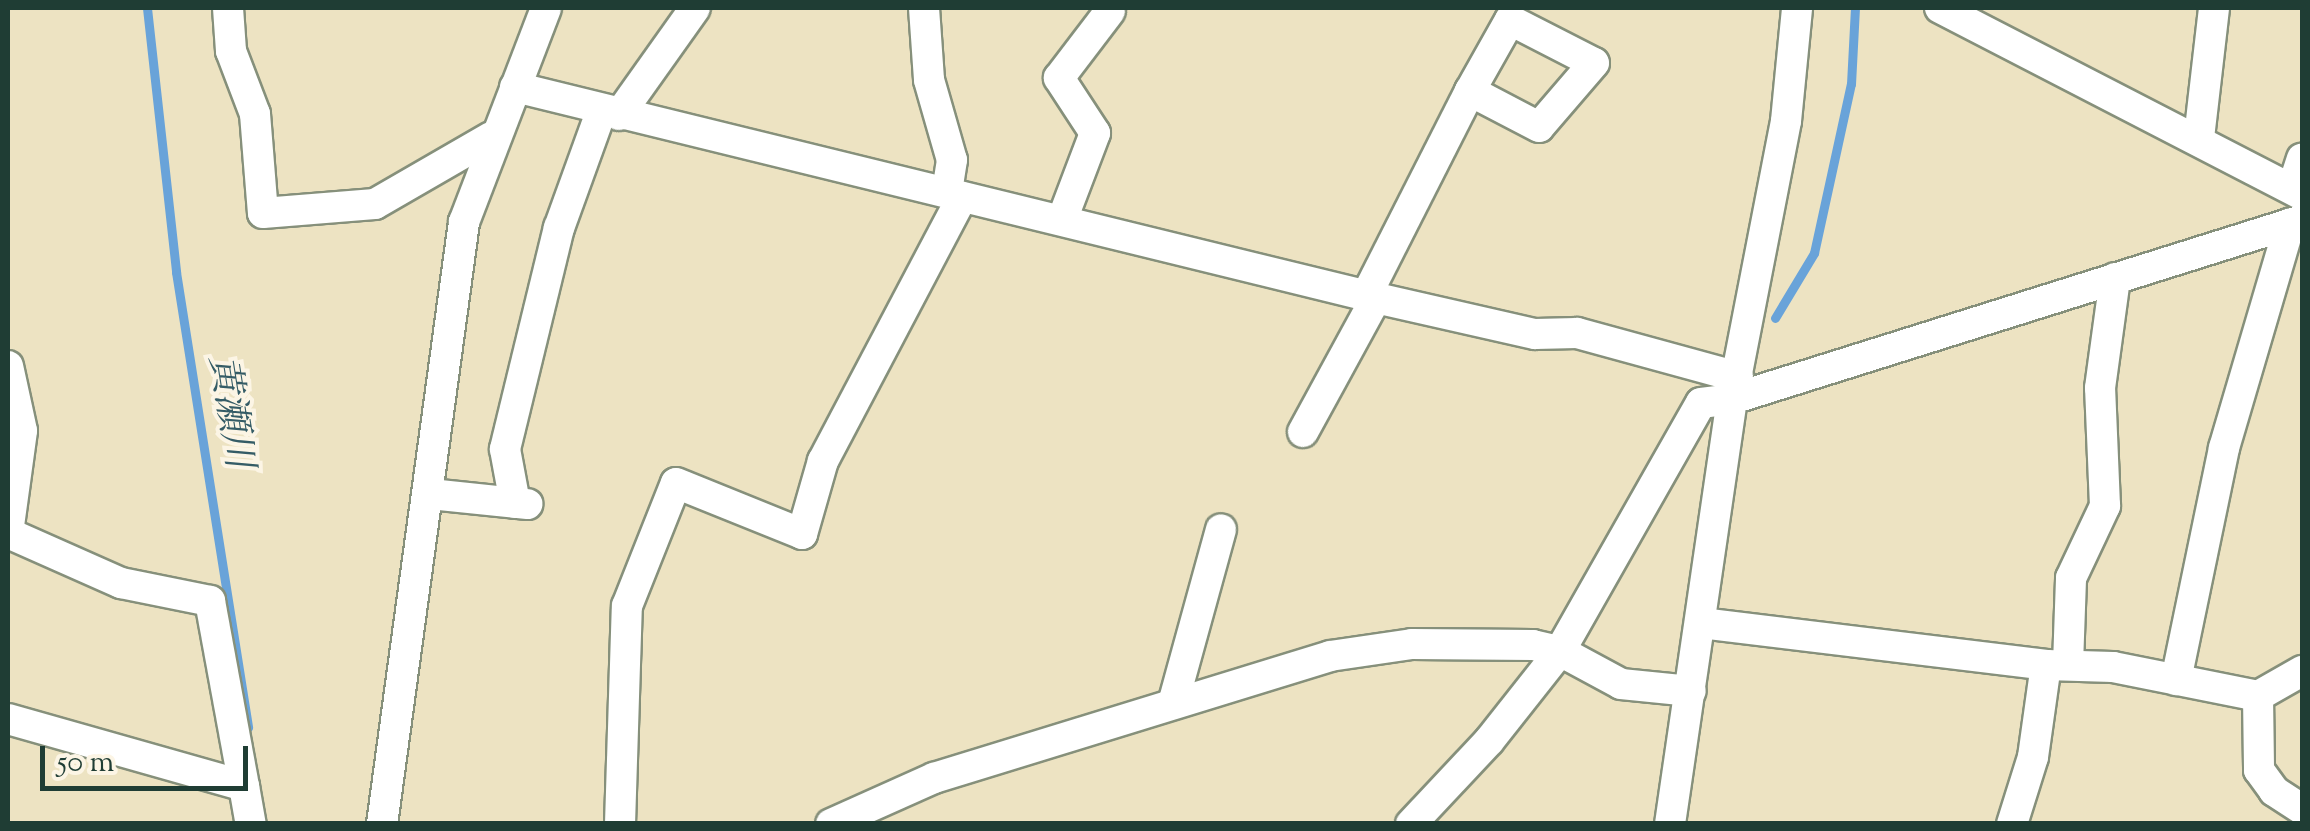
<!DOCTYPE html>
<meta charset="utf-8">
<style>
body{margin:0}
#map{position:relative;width:2310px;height:831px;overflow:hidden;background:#ede3c2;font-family:"Sorts Mill Goudy","Noto Serif JP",serif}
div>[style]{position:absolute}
.stream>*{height:9px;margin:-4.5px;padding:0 4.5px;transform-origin:4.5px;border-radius:4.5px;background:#69a3d9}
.roads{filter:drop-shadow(2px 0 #86907b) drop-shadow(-2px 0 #86907b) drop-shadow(0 2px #86907b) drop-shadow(0 -2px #86907b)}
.minor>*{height:30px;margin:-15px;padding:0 15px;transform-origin:15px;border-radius:15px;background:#fff}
span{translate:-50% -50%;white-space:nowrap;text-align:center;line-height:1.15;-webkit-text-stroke:8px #fcf5e5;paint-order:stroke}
.water-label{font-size:38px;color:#355c66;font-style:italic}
.frame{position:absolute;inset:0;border:10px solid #1f3d34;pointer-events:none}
.scale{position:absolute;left:40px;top:746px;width:208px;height:45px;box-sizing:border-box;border:5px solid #1f3d34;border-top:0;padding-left:12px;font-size:30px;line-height:35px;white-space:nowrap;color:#1f3d34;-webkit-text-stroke:8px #fcf5e5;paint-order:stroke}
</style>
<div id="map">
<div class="stream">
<i style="left:147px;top:8px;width:266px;rotate:83.7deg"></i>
<i style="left:176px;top:272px;width:461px;rotate:81deg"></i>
<i style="left:1775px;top:318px;width:76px;rotate:-59deg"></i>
<i style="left:1814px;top:253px;width:173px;rotate:-77.7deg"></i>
<i style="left:1851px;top:84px;width:76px;rotate:-87deg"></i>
</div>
<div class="roads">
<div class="minor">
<i style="left:228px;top:8px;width:43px;rotate:86deg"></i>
<i style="left:231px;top:51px;width:67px;rotate:69.1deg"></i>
<i style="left:255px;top:114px;width:99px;rotate:85.4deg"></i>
<i style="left:263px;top:213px;width:112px;rotate:-4.6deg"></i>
<i style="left:375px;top:204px;width:134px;rotate:-30deg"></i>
<i style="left:924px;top:8px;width:72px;rotate:86deg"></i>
<i style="left:929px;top:80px;width:83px;rotate:74deg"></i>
<i style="left:952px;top:160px;width:32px;rotate:99deg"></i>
<i style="left:1940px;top:8px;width:407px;rotate:27.3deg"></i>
<i style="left:515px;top:87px;width:886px;rotate:13.77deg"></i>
<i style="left:1376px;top:298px;width:163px;rotate:12.8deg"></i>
<i style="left:1535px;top:334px;width:42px;rotate:-1.4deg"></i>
<i style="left:1577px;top:333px;width:167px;rotate:15.3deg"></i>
<i style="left:619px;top:115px;width:131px;rotate:-54.6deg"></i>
<i style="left:2199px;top:138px;width:131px;rotate:-83.4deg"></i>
<i style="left:2292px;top:189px;width:32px;rotate:-72deg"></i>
<i style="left:1062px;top:220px;width:93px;rotate:-69.2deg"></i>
<i style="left:1095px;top:133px;width:66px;rotate:-123.2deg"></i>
<i style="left:1059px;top:78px;width:84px;rotate:-52.7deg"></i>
<i style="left:1366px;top:296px;width:230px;rotate:-63.1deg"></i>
<i style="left:1470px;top:91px;width:81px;rotate:-60.6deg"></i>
<i style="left:1510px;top:20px;width:94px;rotate:27.1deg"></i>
<i style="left:1594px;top:63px;width:84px;rotate:130.7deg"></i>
<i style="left:1539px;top:127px;width:78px;rotate:-152.4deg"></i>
<i style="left:8px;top:366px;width:66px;rotate:77.8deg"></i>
<i style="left:22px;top:431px;width:103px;rotate:97.8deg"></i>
<i style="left:8px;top:533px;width:124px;rotate:23.9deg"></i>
<i style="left:121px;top:583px;width:91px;rotate:11.4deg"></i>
<i style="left:210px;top:601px;width:188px;rotate:79.6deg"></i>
<i style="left:1303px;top:432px;width:153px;rotate:-61.4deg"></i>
<i style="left:430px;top:494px;width:98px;rotate:5.9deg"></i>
<i style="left:515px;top:503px;width:55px;rotate:-100.5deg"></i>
<i style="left:505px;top:449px;width:228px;rotate:-76.3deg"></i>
<i style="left:559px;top:228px;width:123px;rotate:-70.1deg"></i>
<i style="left:1701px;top:623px;width:348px;rotate:6.9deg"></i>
<i style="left:2046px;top:665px;width:67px;rotate:1.7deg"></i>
<i style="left:2113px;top:667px;width:148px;rotate:11.3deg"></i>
<i style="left:2258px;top:696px;width:51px;rotate:-29.6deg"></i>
<i style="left:2068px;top:665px;width:87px;rotate:-88deg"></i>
<i style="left:2071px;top:578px;width:80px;rotate:-64.7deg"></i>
<i style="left:2105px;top:506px;width:118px;rotate:-92.4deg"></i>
<i style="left:2100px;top:388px;width:111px;rotate:-82.2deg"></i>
<i style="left:2176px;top:680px;width:237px;rotate:-78.3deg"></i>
<i style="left:2224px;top:448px;width:234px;rotate:-73.6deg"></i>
<i style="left:2258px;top:696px;width:74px;rotate:89.2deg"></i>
<i style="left:2259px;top:770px;width:26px;rotate:54deg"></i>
<i style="left:2274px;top:791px;width:33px;rotate:33deg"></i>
<i style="left:1174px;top:700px;width:177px;rotate:-74.6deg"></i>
<i style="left:8px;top:719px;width:245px;rotate:15.8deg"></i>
<i style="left:244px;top:786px;width:39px;rotate:80deg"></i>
<i style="left:382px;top:824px;width:608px;rotate:-82.24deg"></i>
<i style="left:464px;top:222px;width:229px;rotate:-69deg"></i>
<i style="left:620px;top:824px;width:218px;rotate:-88.2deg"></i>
<i style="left:627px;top:606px;width:132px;rotate:-68.3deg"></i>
<i style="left:676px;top:483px;width:136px;rotate:22deg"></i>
<i style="left:802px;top:534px;width:76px;rotate:-74deg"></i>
<i style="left:823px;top:461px;width:298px;rotate:-62.2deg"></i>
<i style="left:831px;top:824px;width:113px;rotate:-24.1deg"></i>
<i style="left:934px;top:778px;width:414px;rotate:-17.1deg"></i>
<i style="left:1330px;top:656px;width:83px;rotate:-8.3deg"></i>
<i style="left:1412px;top:644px;width:121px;rotate:0.5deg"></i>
<i style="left:1533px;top:645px;width:28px;rotate:13deg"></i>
<i style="left:1560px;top:651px;width:69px;rotate:28.4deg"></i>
<i style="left:1621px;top:684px;width:70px;rotate:5.7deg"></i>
<i style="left:1411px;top:824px;width:114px;rotate:-46.8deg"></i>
<i style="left:1489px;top:741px;width:115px;rotate:-51.7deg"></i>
<i style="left:1560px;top:651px;width:285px;rotate:-60.4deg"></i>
<i style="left:1701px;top:403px;width:31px;rotate:-7deg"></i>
<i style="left:1732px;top:399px;width:597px;rotate:-17.43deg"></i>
<i style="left:1670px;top:824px;width:429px;rotate:-81.7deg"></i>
<i style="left:1732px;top:399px;width:283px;rotate:-79deg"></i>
<i style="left:1786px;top:121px;width:114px;rotate:-84.4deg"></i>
<i style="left:2012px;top:824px;width:70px;rotate:-72.6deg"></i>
<i style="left:2033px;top:757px;width:93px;rotate:-82deg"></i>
</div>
</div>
<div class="water-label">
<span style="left:228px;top:412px;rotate:81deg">黄瀬川</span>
</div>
<div class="frame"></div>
<div class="scale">50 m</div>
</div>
